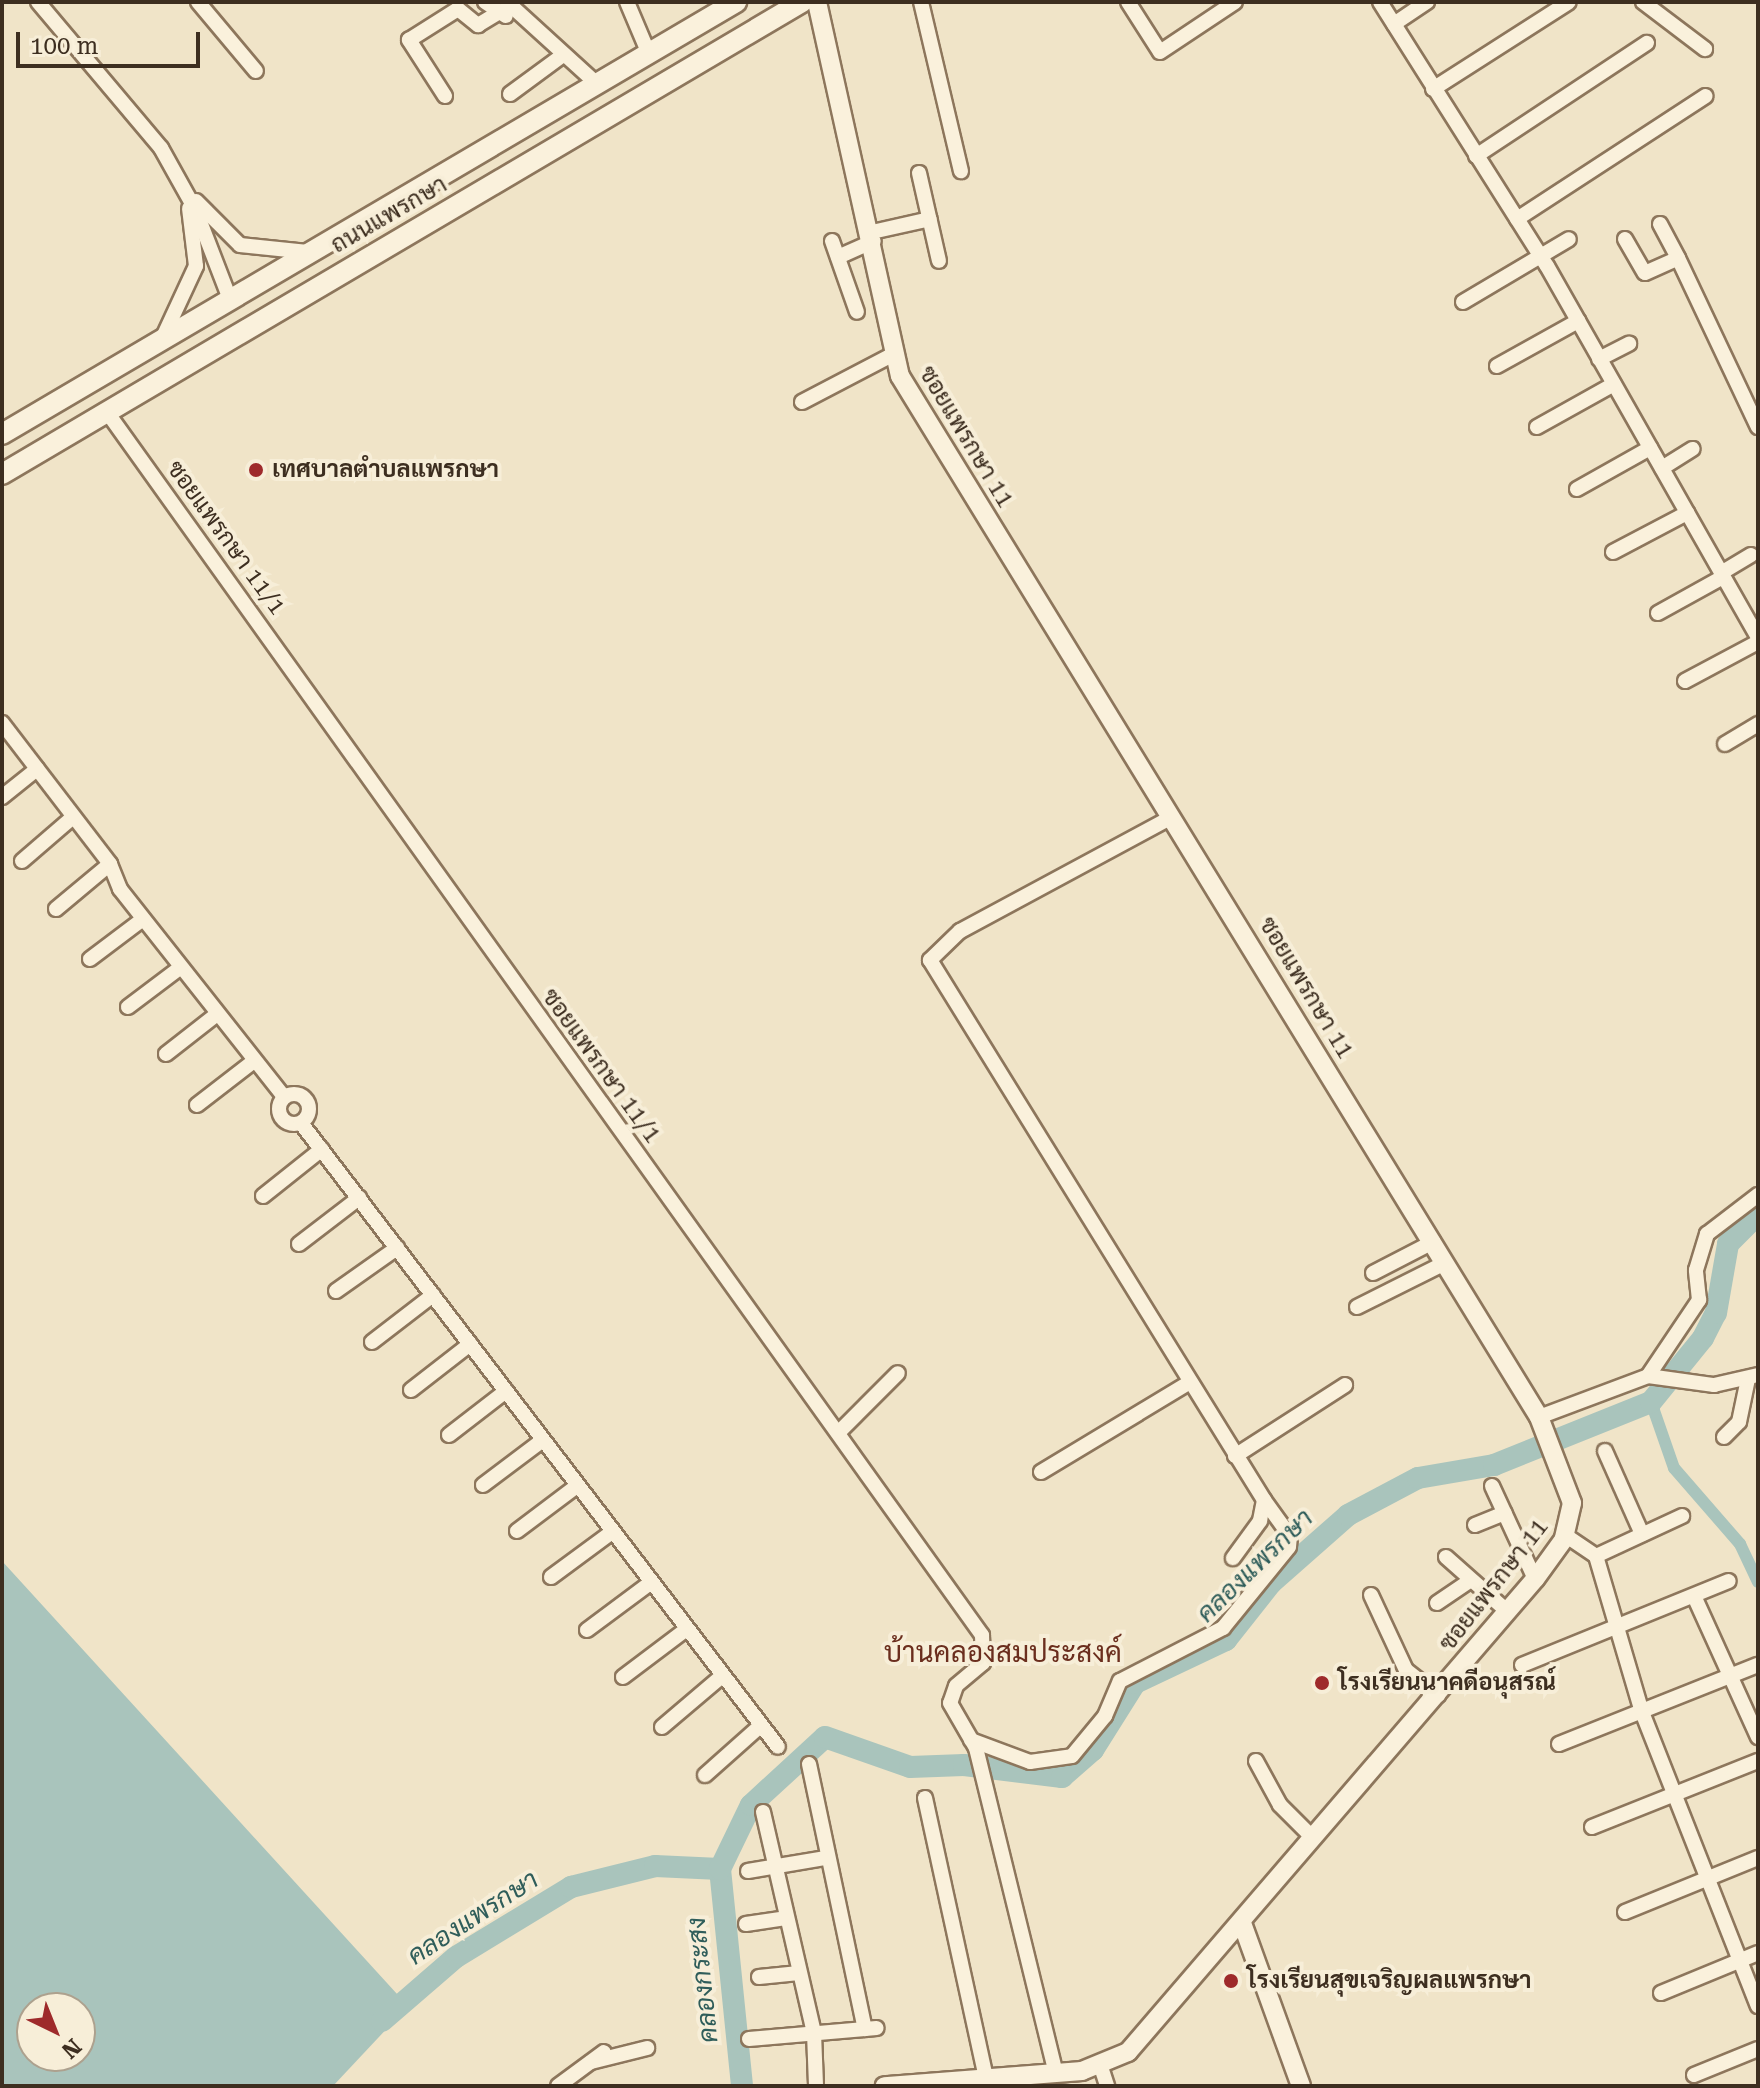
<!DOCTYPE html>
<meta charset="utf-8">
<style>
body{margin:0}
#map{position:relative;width:1760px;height:2088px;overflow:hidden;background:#f0e4c8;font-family:"Roboto Serif",Sarabun,serif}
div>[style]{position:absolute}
.water>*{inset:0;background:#a9c4bc}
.canal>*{height:12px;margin:-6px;padding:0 6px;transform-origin:6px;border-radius:6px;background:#a9c4bc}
.river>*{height:22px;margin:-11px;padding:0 11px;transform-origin:11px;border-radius:11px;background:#a9c4bc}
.roads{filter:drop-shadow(2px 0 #8d765c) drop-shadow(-2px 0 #8d765c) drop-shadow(0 2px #8d765c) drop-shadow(0 -2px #8d765c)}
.minor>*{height:14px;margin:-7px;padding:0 7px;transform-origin:7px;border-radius:7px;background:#faf1dc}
.minor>.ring{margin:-7px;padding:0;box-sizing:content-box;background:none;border:14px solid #faf1dc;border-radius:50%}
.tertiary>*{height:18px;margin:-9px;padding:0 9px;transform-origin:9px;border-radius:9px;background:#faf1dc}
.secondary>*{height:20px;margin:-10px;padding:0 10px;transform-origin:10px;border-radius:10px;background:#faf1dc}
.dots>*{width:22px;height:22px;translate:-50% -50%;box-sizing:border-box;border:4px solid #f7eed8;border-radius:50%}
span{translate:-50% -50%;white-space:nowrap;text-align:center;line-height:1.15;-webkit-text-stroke:8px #f7eed8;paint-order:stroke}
.street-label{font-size:24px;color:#3d2e20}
.poi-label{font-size:24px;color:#3d2e20;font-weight:700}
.left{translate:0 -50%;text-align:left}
.water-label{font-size:26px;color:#2f5d5a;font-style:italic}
.quarter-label{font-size:28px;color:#6b2e1e}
.frame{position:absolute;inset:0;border:4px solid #3d2e20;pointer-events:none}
.north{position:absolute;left:16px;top:1992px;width:80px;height:80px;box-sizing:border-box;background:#f7eed8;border:2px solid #ada18e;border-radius:50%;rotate:137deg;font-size:22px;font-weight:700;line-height:32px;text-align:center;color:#3d2e20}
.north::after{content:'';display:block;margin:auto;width:28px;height:36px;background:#9e2a2b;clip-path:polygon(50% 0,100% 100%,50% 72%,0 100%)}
.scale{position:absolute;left:16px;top:32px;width:184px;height:36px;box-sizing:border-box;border:4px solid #3d2e20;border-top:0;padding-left:10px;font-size:24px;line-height:28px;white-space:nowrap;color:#3d2e20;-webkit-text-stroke:6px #f7eed8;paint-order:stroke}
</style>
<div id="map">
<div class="water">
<i style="clip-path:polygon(evenodd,2px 1561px,408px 2006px,333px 2086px,2px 2086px,2px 1561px,32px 2008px,80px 2008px,80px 2056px,32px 2056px,32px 2008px)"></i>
</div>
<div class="canal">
<i style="left:1651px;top:1402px;width:70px;rotate:70.8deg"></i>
<i style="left:1674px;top:1468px;width:101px;rotate:49deg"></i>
<i style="left:1740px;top:1544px;width:42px;rotate:64.7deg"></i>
</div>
<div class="river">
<i style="left:720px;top:1869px;width:218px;rotate:84.2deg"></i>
<i style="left:382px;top:2021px;width:98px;rotate:-40.9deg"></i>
<i style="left:456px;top:1957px;width:135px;rotate:-31.3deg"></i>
<i style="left:571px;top:1887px;width:87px;rotate:-14deg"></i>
<i style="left:655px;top:1866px;width:65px;rotate:2.6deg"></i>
<i style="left:720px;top:1869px;width:71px;rotate:-64.2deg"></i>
<i style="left:751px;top:1805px;width:100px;rotate:-42.6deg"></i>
<i style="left:825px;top:1737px;width:90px;rotate:19.4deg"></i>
<i style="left:910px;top:1767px;width:54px;rotate:-2.1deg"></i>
<i style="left:964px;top:1765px;width:99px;rotate:7deg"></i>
<i style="left:1062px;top:1777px;width:41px;rotate:-41.1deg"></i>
<i style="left:1093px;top:1750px;width:79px;rotate:-57.9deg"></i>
<i style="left:1135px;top:1683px;width:101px;rotate:-25.3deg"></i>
<i style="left:1226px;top:1640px;width:73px;rotate:-51.7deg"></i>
<i style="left:1271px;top:1583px;width:103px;rotate:-41.4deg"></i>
<i style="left:1348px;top:1515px;width:79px;rotate:-27.9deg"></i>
<i style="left:1418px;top:1478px;width:77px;rotate:-9.7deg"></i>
<i style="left:1494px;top:1465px;width:169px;rotate:-21.9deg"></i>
<i style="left:1651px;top:1402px;width:82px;rotate:-50.9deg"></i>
<i style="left:1703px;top:1338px;width:28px;rotate:-63deg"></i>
<i style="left:1716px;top:1313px;width:70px;rotate:-80.1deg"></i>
<i style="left:1728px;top:1244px;width:42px;rotate:-45deg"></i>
</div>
<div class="roads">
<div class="minor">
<i style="left:38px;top:2px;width:191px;rotate:49.9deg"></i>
<i style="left:161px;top:148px;width:72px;rotate:60.9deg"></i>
<i style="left:196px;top:211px;width:94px;rotate:68.9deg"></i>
<i style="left:198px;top:2px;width:90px;rotate:50deg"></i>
<i style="left:485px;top:2px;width:25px;rotate:34deg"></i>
<i style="left:507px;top:2px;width:122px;rotate:42.3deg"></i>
<i style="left:627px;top:2px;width:56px;rotate:67.1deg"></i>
<i style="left:921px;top:2px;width:174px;rotate:76.7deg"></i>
<i style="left:1128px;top:2px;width:59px;rotate:57.4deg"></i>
<i style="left:1160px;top:52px;width:90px;rotate:-33.7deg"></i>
<i style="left:1380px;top:2px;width:312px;rotate:57.7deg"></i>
<i style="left:1547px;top:266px;width:428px;rotate:60.4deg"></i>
<i style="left:1643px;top:2px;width:78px;rotate:37.2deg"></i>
<i style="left:1394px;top:24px;width:40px;rotate:-34deg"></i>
<i style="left:1433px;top:89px;width:161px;rotate:-32.6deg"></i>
<i style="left:510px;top:94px;width:66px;rotate:-36.3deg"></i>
<i style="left:445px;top:96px;width:67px;rotate:-122.7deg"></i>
<i style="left:409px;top:40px;width:58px;rotate:-32.3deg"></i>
<i style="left:458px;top:9px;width:26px;rotate:39deg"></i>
<i style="left:478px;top:25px;width:26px;rotate:-31deg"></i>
<i style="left:1476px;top:156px;width:205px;rotate:-33.5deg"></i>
<i style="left:919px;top:173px;width:90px;rotate:77.2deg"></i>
<i style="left:196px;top:201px;width:62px;rotate:45deg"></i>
<i style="left:240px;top:245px;width:68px;rotate:5.9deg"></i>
<i style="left:1517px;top:219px;width:225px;rotate:-33.1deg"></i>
<i style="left:1660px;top:224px;width:38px;rotate:62deg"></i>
<i style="left:872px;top:232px;width:59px;rotate:-12.6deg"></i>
<i style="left:1625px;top:239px;width:39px;rotate:60deg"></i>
<i style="left:1645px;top:273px;width:36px;rotate:-24deg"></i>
<i style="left:1678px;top:258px;width:187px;rotate:64.7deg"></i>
<i style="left:832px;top:241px;width:75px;rotate:70.6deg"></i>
<i style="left:838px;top:257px;width:39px;rotate:-24deg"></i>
<i style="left:1463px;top:302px;width:123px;rotate:-30.7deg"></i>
<i style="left:164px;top:335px;width:76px;rotate:-65.1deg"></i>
<i style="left:196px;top:266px;width:58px;rotate:-96.9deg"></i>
<i style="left:1599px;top:359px;width:34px;rotate:-27deg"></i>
<i style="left:1497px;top:366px;width:93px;rotate:-29.1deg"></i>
<i style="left:802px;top:402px;width:102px;rotate:-27.6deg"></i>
<i style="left:107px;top:412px;width:1504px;rotate:54.42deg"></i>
<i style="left:982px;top:1635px;width:28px;rotate:88deg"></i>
<i style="left:983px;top:1663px;width:35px;rotate:140deg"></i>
<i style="left:956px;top:1686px;width:18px;rotate:109deg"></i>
<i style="left:950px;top:1703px;width:52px;rotate:60deg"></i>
<i style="left:976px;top:1748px;width:335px;rotate:76.2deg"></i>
<i style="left:1537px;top:427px;width:88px;rotate:-29.2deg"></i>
<i style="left:1662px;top:468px;width:36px;rotate:-32deg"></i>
<i style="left:1577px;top:489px;width:84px;rotate:-29.3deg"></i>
<i style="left:1613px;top:552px;width:84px;rotate:-27.8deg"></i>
<i style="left:1721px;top:573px;width:35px;rotate:-31deg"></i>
<i style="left:1658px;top:613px;width:74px;rotate:-29deg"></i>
<i style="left:1685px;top:681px;width:83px;rotate:-28.1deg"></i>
<i style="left:2px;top:723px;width:178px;rotate:52.5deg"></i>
<i style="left:110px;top:864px;width:27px;rotate:68deg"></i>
<i style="left:120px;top:889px;width:265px;rotate:51.7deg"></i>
<i style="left:1725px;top:744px;width:39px;rotate:-31deg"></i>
<i style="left:2px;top:797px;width:45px;rotate:-38.7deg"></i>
<i style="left:1172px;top:817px;width:241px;rotate:151.7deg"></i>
<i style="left:960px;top:931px;width:42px;rotate:136deg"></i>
<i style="left:930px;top:960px;width:635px;rotate:58.26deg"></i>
<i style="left:1264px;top:1500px;width:21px;rotate:101deg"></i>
<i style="left:1260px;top:1521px;width:46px;rotate:126.1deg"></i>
<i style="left:22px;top:861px;width:67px;rotate:-40.8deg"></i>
<i style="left:56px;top:909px;width:70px;rotate:-39.8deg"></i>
<i style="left:90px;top:959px;width:66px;rotate:-37deg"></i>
<i style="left:128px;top:1007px;width:66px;rotate:-37deg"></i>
<i style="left:166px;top:1054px;width:65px;rotate:-38.1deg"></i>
<i class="ring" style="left:279px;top:1094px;width:16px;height:16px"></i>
<i style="left:197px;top:1105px;width:72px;rotate:-37.7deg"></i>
<i style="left:301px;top:1123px;width:785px;rotate:52.6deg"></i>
<i style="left:263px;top:1196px;width:75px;rotate:-38.5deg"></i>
<i style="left:299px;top:1244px;width:76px;rotate:-37.5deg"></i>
<i style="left:1373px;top:1273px;width:68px;rotate:-27.3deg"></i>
<i style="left:336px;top:1291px;width:75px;rotate:-35.2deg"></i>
<i style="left:1357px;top:1307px;width:98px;rotate:-26.6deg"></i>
<i style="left:372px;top:1342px;width:77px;rotate:-37.6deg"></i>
<i style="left:1648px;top:1376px;width:67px;rotate:7.8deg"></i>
<i style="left:1714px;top:1385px;width:45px;rotate:-12.8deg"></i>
<i style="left:411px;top:1390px;width:75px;rotate:-37.9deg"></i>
<i style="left:1539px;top:1417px;width:116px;rotate:-20.6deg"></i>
<i style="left:1648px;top:1376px;width:92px;rotate:-56.1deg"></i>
<i style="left:1699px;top:1300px;width:30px;rotate:-96deg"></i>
<i style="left:1696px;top:1270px;width:38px;rotate:-73deg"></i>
<i style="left:1707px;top:1234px;width:64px;rotate:-37.4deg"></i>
<i style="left:839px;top:1432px;width:83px;rotate:-45deg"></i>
<i style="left:449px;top:1435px;width:72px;rotate:-37.7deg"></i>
<i style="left:1724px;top:1437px;width:21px;rotate:-45deg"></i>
<i style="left:1739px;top:1422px;width:44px;rotate:-78.2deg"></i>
<i style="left:1605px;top:1451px;width:91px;rotate:66deg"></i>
<i style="left:1235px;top:1456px;width:131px;rotate:-32.8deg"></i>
<i style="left:1041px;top:1472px;width:174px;rotate:-31.1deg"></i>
<i style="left:483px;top:1485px;width:75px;rotate:-36.9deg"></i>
<i style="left:1492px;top:1486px;width:102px;rotate:65.2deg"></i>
<i style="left:1475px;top:1525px;width:32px;rotate:-22deg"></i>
<i style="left:517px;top:1531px;width:75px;rotate:-36.9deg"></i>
<i style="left:1565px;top:1535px;width:37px;rotate:34deg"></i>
<i style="left:1596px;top:1556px;width:163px;rotate:73.6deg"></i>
<i style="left:1642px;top:1712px;width:316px;rotate:68.5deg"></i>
<i style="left:1596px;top:1556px;width:95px;rotate:-24.9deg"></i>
<i style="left:1446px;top:1557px;width:81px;rotate:41.5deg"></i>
<i style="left:551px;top:1577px;width:76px;rotate:-36.4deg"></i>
<i style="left:1371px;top:1595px;width:83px;rotate:65deg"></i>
<i style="left:1406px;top:1670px;width:41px;rotate:38deg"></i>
<i style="left:1694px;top:1596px;width:155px;rotate:65.6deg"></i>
<i style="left:1437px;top:1603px;width:41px;rotate:-34.1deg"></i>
<i style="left:587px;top:1630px;width:79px;rotate:-36.7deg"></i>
<i style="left:1522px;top:1665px;width:223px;rotate:-22.1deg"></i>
<i style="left:623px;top:1677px;width:76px;rotate:-37deg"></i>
<i style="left:662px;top:1727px;width:77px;rotate:-40.3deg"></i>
<i style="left:971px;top:1740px;width:63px;rotate:20.4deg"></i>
<i style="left:1030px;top:1762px;width:42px;rotate:-8.1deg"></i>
<i style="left:1072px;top:1756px;width:52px;rotate:-50.5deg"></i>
<i style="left:1105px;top:1716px;width:38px;rotate:-67deg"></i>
<i style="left:1120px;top:1681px;width:116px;rotate:-27.2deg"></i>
<i style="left:1223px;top:1628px;width:104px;rotate:-50.8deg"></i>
<i style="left:1289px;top:1547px;width:11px;rotate:-85deg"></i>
<i style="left:1290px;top:1536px;width:44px;rotate:-125.8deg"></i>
<i style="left:1559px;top:1744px;width:214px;rotate:-21.7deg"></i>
<i style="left:1256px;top:1761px;width:50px;rotate:61.4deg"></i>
<i style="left:1280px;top:1805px;width:45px;rotate:45deg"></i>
<i style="left:809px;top:1764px;width:271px;rotate:78.1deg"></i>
<i style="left:705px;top:1775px;width:72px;rotate:-41.6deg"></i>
<i style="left:925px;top:1798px;width:287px;rotate:77.7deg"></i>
<i style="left:763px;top:1812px;width:227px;rotate:77deg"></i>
<i style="left:814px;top:2033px;width:53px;rotate:87.8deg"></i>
<i style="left:1592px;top:1827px;width:179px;rotate:-21.7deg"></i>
<i style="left:748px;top:1871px;width:79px;rotate:-9.5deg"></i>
<i style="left:1625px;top:1912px;width:144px;rotate:-22.1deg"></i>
<i style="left:746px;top:1924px;width:40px;rotate:-8.5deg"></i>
<i style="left:759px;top:1977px;width:40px;rotate:-5.7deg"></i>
<i style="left:1661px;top:1993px;width:105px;rotate:-22.4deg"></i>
<i style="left:749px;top:2039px;width:128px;rotate:-4.9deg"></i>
<i style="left:591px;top:2062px;width:58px;rotate:-14deg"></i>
<i style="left:1101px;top:2067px;width:20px;rotate:72deg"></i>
<i style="left:1694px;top:2075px;width:69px;rotate:-22.1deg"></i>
<i style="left:558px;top:2086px;width:57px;rotate:-36.5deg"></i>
</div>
<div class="tertiary">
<i style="left:817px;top:2px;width:383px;rotate:77.5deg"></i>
<i style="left:900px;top:376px;width:1221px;rotate:58.46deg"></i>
<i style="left:1539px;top:1417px;width:92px;rotate:69deg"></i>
<i style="left:1572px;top:1503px;width:37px;rotate:103deg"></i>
<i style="left:1564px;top:1539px;width:49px;rotate:125.9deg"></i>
<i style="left:1535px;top:1579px;width:624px;rotate:130.71deg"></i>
<i style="left:1128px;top:2052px;width:50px;rotate:157.6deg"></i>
<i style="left:1082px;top:2071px;width:198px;rotate:175.6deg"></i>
<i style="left:1242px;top:1923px;width:173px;rotate:70.1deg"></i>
</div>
<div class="secondary">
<i style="left:2px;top:434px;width:852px;rotate:-30.48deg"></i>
<i style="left:2px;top:474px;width:929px;rotate:-30.54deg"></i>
</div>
</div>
<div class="dots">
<i style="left:256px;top:470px;background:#9e2a2b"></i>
<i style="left:1322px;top:1683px;background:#9e2a2b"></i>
<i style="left:1231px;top:1981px;background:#9e2a2b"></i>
</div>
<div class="street-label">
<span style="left:389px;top:215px;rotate:-30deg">ถนนแพรกษา</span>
<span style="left:966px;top:437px;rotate:59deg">ซอยแพรกษา 11</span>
<span style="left:226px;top:538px;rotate:54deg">ซอยแพรกษา 11/1</span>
<span style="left:1306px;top:988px;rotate:59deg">ซอยแพรกษา 11</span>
<span style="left:601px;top:1066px;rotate:54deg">ซอยแพรกษา 11/1</span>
<span style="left:1494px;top:1585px;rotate:-52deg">ซอยแพรกษา 11</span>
</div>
<div class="poi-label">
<span class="left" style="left:272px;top:470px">เทศบาลตำบลแพรกษา</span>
<span class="left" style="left:1338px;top:1683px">โรงเรียนนาคดีอนุสรณ์</span>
<span class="left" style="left:1247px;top:1981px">โรงเรียนสุขเจริญผลแพรกษา</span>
</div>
<div class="water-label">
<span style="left:1255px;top:1566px;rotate:-44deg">คลองแพรกษา</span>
<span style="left:473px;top:1918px;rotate:-33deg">คลองแพรกษา</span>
<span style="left:703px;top:1980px;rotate:-96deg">คลองกระสง</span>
</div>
<div class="quarter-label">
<span style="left:1003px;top:1653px">บ้านคลองสมประสงค์</span>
</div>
<div class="frame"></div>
<div class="north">N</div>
<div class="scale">100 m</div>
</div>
